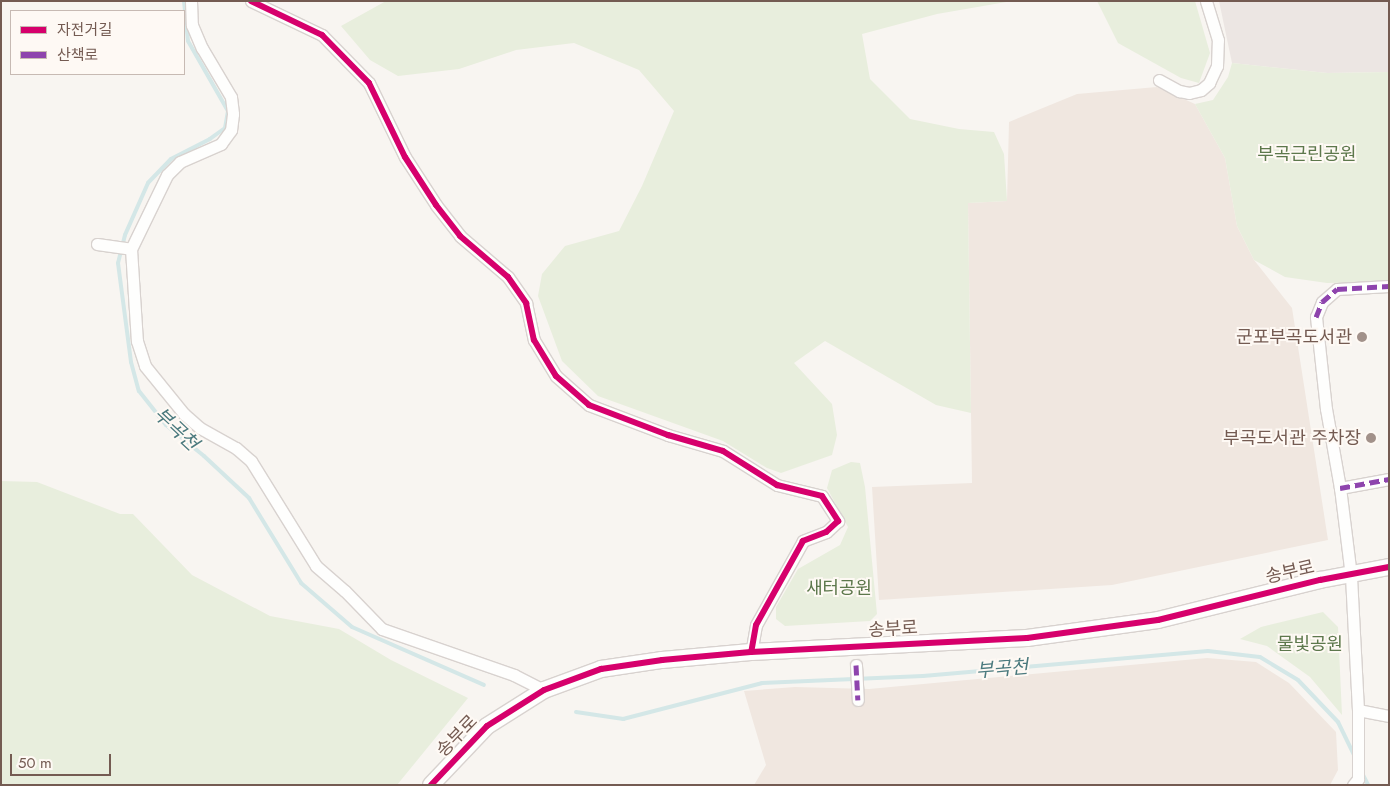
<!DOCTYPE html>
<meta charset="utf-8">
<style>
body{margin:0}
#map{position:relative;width:1390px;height:786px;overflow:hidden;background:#f8f5f1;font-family:Jost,"Noto Sans KR",sans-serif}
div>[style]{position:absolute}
.residential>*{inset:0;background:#f0e7e0}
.industrial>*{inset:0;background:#ece6e3}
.green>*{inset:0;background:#e8eedd}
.stream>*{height:4px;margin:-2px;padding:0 2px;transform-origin:2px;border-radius:2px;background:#d4e7e7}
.roads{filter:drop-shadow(1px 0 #d8d2cf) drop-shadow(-1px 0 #d8d2cf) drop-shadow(0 1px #d8d2cf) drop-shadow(0 -1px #d8d2cf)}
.street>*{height:11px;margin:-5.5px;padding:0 5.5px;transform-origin:5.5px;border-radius:5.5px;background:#fefefd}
.secondary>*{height:16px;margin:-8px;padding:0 8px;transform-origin:8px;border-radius:8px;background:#fefefd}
.quiet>*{height:5px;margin-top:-2.5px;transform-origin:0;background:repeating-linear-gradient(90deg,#8e44ad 0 10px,transparent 0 15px)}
.cycleway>*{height:6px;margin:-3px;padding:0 3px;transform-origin:3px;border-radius:3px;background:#d6006c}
.dots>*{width:14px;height:14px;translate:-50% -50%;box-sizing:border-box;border:2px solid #fef9f4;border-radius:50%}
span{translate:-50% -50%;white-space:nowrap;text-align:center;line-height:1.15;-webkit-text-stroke:4px #fef9f4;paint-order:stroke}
.park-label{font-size:18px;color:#5d784c}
.poi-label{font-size:18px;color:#745b52}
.right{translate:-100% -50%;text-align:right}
.street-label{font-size:18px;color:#745b52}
.water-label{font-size:19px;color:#4b7a7e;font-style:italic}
.frame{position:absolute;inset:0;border:2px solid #745b52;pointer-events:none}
.legend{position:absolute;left:10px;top:10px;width:175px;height:65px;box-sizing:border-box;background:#fef9f4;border:1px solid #c7bab3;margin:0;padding:6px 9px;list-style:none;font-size:15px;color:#745b52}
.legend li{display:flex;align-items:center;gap:10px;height:25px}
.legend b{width:25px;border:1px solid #c7bab3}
.scale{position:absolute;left:10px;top:754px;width:101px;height:22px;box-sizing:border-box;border:2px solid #745b52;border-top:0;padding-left:6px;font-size:15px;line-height:18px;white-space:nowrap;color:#745b52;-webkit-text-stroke:4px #fef9f4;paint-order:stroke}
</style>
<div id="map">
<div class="residential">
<i style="clip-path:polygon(1157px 87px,1195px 104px,1225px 158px,1237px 226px,1254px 260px,1292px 308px,1328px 540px,1112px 585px,879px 600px,872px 487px,972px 483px,968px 203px,1007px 201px,1009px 122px,1077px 94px)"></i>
<i style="clip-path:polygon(1207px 658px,1256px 662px,1289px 683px,1336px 732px,1338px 770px,1330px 785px,754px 785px,766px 765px,744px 691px,795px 687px,869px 689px)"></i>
</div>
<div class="industrial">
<i style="clip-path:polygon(1219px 1px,1389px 1px,1389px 72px,1327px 73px,1232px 63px)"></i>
</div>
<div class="green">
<i style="clip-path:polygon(386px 1px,1012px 1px,937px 14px,862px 34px,870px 79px,910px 119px,959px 129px,994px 132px,1004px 154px,1007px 201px,968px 203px,971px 413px,936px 405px,825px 341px,794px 363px,832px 404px,837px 435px,832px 455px,781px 473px,767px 468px,723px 441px,598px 396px,562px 361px,538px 296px,542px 274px,565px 246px,619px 231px,642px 186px,674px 111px,639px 70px,574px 43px,516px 50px,459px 69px,398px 76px,370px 60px,341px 26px)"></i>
<i style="clip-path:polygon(1097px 1px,1195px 1px,1210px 53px,1199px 83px,1181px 78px,1118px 43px)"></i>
<i style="clip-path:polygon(1232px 63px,1327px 73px,1389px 72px,1389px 282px,1327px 283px,1285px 277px,1254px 260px,1237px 226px,1225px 158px,1195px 104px,1213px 100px,1228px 77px)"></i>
<i style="clip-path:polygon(851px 462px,860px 463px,865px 487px,877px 614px,870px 621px,785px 626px,776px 619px,776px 607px,798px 569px,840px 545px,848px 527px,827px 488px,832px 470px)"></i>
<i style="clip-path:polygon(1px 481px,37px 482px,120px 514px,133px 514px,192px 575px,270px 616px,339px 629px,391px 660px,468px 698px,397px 785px,1px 785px)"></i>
<i style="clip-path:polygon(1323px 612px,1338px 627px,1342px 715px,1310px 677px,1267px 646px,1240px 639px,1261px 627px)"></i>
</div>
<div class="stream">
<i style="left:184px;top:1px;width:40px;rotate:84.3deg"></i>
<i style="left:188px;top:41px;width:81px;rotate:60.3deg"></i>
<i style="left:228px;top:111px;width:17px;rotate:100deg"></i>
<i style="left:225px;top:128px;width:19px;rotate:144deg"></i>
<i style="left:210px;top:139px;width:44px;rotate:152.9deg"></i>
<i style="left:171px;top:159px;width:33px;rotate:134deg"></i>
<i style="left:148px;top:183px;width:57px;rotate:113.9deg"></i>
<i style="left:125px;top:235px;width:29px;rotate:104deg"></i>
<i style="left:118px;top:263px;width:100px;rotate:82.5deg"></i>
<i style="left:131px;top:362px;width:30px;rotate:75deg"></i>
<i style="left:139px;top:391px;width:43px;rotate:51.5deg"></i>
<i style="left:166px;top:425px;width:49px;rotate:39.2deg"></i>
<i style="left:204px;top:456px;width:62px;rotate:43deg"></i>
<i style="left:249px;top:498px;width:100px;rotate:58.5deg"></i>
<i style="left:301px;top:583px;width:67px;rotate:40.8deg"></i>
<i style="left:352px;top:627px;width:144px;rotate:23.7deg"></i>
<i style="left:576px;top:712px;width:48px;rotate:8.5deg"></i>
<i style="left:623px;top:719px;width:144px;rotate:-14.5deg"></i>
<i style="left:762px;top:683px;width:161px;rotate:-2.5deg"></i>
<i style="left:923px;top:676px;width:286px;rotate:-5deg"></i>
<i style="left:1208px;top:651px;width:52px;rotate:6.6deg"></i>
<i style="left:1260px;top:657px;width:44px;rotate:31.2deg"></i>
<i style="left:1298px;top:680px;width:58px;rotate:46.4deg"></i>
<i style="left:1338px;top:722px;width:37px;rotate:64deg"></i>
<i style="left:1361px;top:771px;width:16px;rotate:63deg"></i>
</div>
<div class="roads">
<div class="street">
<i style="left:191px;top:1px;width:24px;rotate:88deg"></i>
<i style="left:192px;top:25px;width:25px;rotate:67deg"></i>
<i style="left:202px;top:48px;width:57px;rotate:59.4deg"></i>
<i style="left:231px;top:97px;width:17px;rotate:83deg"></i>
<i style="left:233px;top:114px;width:16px;rotate:97deg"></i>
<i style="left:231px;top:130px;width:17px;rotate:126deg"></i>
<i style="left:221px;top:144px;width:45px;rotate:156.3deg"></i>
<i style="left:180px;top:162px;width:18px;rotate:135deg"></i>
<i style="left:167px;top:175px;width:82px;rotate:115.9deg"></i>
<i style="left:131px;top:249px;width:92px;rotate:86.3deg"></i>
<i style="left:137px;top:341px;width:26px;rotate:72deg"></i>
<i style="left:145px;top:366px;width:62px;rotate:50.9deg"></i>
<i style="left:184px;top:414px;width:21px;rotate:41deg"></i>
<i style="left:200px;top:428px;width:41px;rotate:29.1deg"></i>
<i style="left:236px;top:448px;width:20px;rotate:41deg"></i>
<i style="left:251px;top:461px;width:123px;rotate:58.2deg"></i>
<i style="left:316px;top:566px;width:38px;rotate:41deg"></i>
<i style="left:345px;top:591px;width:53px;rotate:45.8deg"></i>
<i style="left:382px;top:629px;width:140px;rotate:19.2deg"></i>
<i style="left:514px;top:675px;width:34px;rotate:27deg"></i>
<i style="left:251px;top:1px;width:79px;rotate:25.6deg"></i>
<i style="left:322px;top:35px;width:67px;rotate:45.6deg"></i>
<i style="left:369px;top:83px;width:82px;rotate:64.1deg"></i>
<i style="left:405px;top:157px;width:57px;rotate:57.1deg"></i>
<i style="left:436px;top:205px;width:39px;rotate:52deg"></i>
<i style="left:460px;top:236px;width:63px;rotate:40.5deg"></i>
<i style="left:508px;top:277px;width:32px;rotate:55deg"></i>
<i style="left:526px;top:303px;width:38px;rotate:78deg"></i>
<i style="left:534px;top:340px;width:42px;rotate:58.6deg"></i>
<i style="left:556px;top:376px;width:44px;rotate:41.3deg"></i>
<i style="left:589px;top:405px;width:85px;rotate:20.8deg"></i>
<i style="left:668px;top:435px;width:57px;rotate:16.2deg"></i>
<i style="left:723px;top:451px;width:64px;rotate:32.2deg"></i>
<i style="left:777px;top:485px;width:46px;rotate:13.7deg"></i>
<i style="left:822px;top:496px;width:30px;rotate:57deg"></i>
<i style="left:838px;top:521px;width:16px;rotate:137deg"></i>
<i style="left:826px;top:532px;width:25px;rotate:159deg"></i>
<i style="left:803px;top:541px;width:96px;rotate:119.2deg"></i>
<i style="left:756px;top:625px;width:27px;rotate:100deg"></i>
<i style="left:1159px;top:80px;width:23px;rotate:29deg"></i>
<i style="left:1179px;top:91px;width:10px;rotate:11deg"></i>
<i style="left:1189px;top:93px;width:12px;rotate:-14deg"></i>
<i style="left:1201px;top:90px;width:11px;rotate:-41deg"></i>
<i style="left:1209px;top:83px;width:19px;rotate:-65deg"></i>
<i style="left:1217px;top:66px;width:26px;rotate:-88deg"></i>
<i style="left:1218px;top:40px;width:41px;rotate:-107.1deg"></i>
<i style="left:97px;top:244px;width:34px;rotate:8deg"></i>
<i style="left:1340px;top:488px;width:50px;rotate:-10.4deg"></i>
<i style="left:856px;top:665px;width:35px;rotate:87deg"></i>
<i style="left:1358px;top:710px;width:32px;rotate:11deg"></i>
<i style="left:1353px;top:785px;width:8px;rotate:-50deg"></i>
<i style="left:1358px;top:779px;width:69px;rotate:-90deg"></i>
<i style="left:1358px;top:710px;width:134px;rotate:-93deg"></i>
<i style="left:1351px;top:576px;width:89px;rotate:-97.1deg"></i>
<i style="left:1340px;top:488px;width:80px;rotate:-100deg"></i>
<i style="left:1326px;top:409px;width:93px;rotate:-96.2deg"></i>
<i style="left:1316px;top:317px;width:16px;rotate:-68deg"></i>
<i style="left:1322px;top:302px;width:20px;rotate:-41deg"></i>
<i style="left:1337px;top:289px;width:52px;rotate:-3.3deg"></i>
</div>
<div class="secondary">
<i style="left:431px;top:785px;width:81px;rotate:-46.5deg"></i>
<i style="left:487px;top:726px;width:67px;rotate:-32.3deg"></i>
<i style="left:544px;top:690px;width:61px;rotate:-20.2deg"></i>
<i style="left:601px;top:669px;width:62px;rotate:-8.4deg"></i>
<i style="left:662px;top:660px;width:89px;rotate:-5.1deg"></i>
<i style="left:751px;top:652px;width:276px;rotate:-2.9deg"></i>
<i style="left:1027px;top:638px;width:132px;rotate:-7.8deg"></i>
<i style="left:1158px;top:620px;width:167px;rotate:-13.9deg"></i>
<i style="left:1320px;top:580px;width:70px;rotate:-10.7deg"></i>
</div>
</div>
<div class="quiet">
<i style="left:1316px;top:317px;width:16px;rotate:-68deg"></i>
<i style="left:1322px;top:302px;width:20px;rotate:-41deg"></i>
<i style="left:1337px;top:289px;width:52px;rotate:-3.3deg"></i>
<i style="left:1340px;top:488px;width:50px;rotate:-10.4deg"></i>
<i style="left:856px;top:665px;width:35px;rotate:87deg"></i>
</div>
<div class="cycleway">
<i style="left:251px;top:1px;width:79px;rotate:25.6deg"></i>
<i style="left:322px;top:35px;width:67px;rotate:45.6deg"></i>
<i style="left:369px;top:83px;width:82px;rotate:64.1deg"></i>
<i style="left:405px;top:157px;width:57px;rotate:57.1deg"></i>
<i style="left:436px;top:205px;width:39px;rotate:52deg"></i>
<i style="left:460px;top:236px;width:63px;rotate:40.5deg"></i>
<i style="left:508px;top:277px;width:32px;rotate:55deg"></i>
<i style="left:526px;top:303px;width:38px;rotate:78deg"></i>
<i style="left:534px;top:340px;width:42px;rotate:58.6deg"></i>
<i style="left:556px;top:376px;width:44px;rotate:41.3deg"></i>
<i style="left:589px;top:405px;width:85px;rotate:20.8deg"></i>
<i style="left:668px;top:435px;width:57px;rotate:16.2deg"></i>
<i style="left:723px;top:451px;width:64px;rotate:32.2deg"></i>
<i style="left:777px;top:485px;width:46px;rotate:13.7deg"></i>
<i style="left:822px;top:496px;width:30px;rotate:57deg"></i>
<i style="left:838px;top:521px;width:16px;rotate:137deg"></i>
<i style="left:826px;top:532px;width:25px;rotate:159deg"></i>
<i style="left:803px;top:541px;width:96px;rotate:119.2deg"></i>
<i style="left:756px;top:625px;width:27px;rotate:100deg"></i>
<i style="left:431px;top:785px;width:81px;rotate:-46.5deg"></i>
<i style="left:487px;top:726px;width:67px;rotate:-32.3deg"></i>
<i style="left:544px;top:690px;width:61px;rotate:-20.2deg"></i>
<i style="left:601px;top:669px;width:62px;rotate:-8.4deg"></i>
<i style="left:662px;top:660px;width:89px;rotate:-5.1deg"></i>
<i style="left:751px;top:652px;width:276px;rotate:-2.9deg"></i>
<i style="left:1027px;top:638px;width:132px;rotate:-7.8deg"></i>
<i style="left:1158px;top:620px;width:167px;rotate:-13.9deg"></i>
<i style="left:1320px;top:580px;width:70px;rotate:-10.7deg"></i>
</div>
<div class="dots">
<i style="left:1362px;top:337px;background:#a2918a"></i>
<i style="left:1371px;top:438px;background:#a2918a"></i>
</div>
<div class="park-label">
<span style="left:1307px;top:154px">부곡근린공원</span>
<span style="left:839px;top:588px">새터공원</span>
<span style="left:1310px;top:644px">물빛공원</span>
</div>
<div class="poi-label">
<span class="right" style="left:1352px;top:337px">군포부곡도서관</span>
<span class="right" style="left:1361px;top:438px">부곡도서관 주차장</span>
</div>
<div class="street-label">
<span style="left:1290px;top:572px;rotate:-13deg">송부로</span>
<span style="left:893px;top:629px;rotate:-3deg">송부로</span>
<span style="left:457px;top:736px;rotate:-46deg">송부로</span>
</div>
<div class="water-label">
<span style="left:176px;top:429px;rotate:43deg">부곡천</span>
<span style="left:1002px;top:669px;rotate:-5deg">부곡천</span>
</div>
<div class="frame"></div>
<ul class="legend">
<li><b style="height:6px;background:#d6006c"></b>자전거길</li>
<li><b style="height:6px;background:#8e44ad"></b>산책로</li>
</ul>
<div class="scale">50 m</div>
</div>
